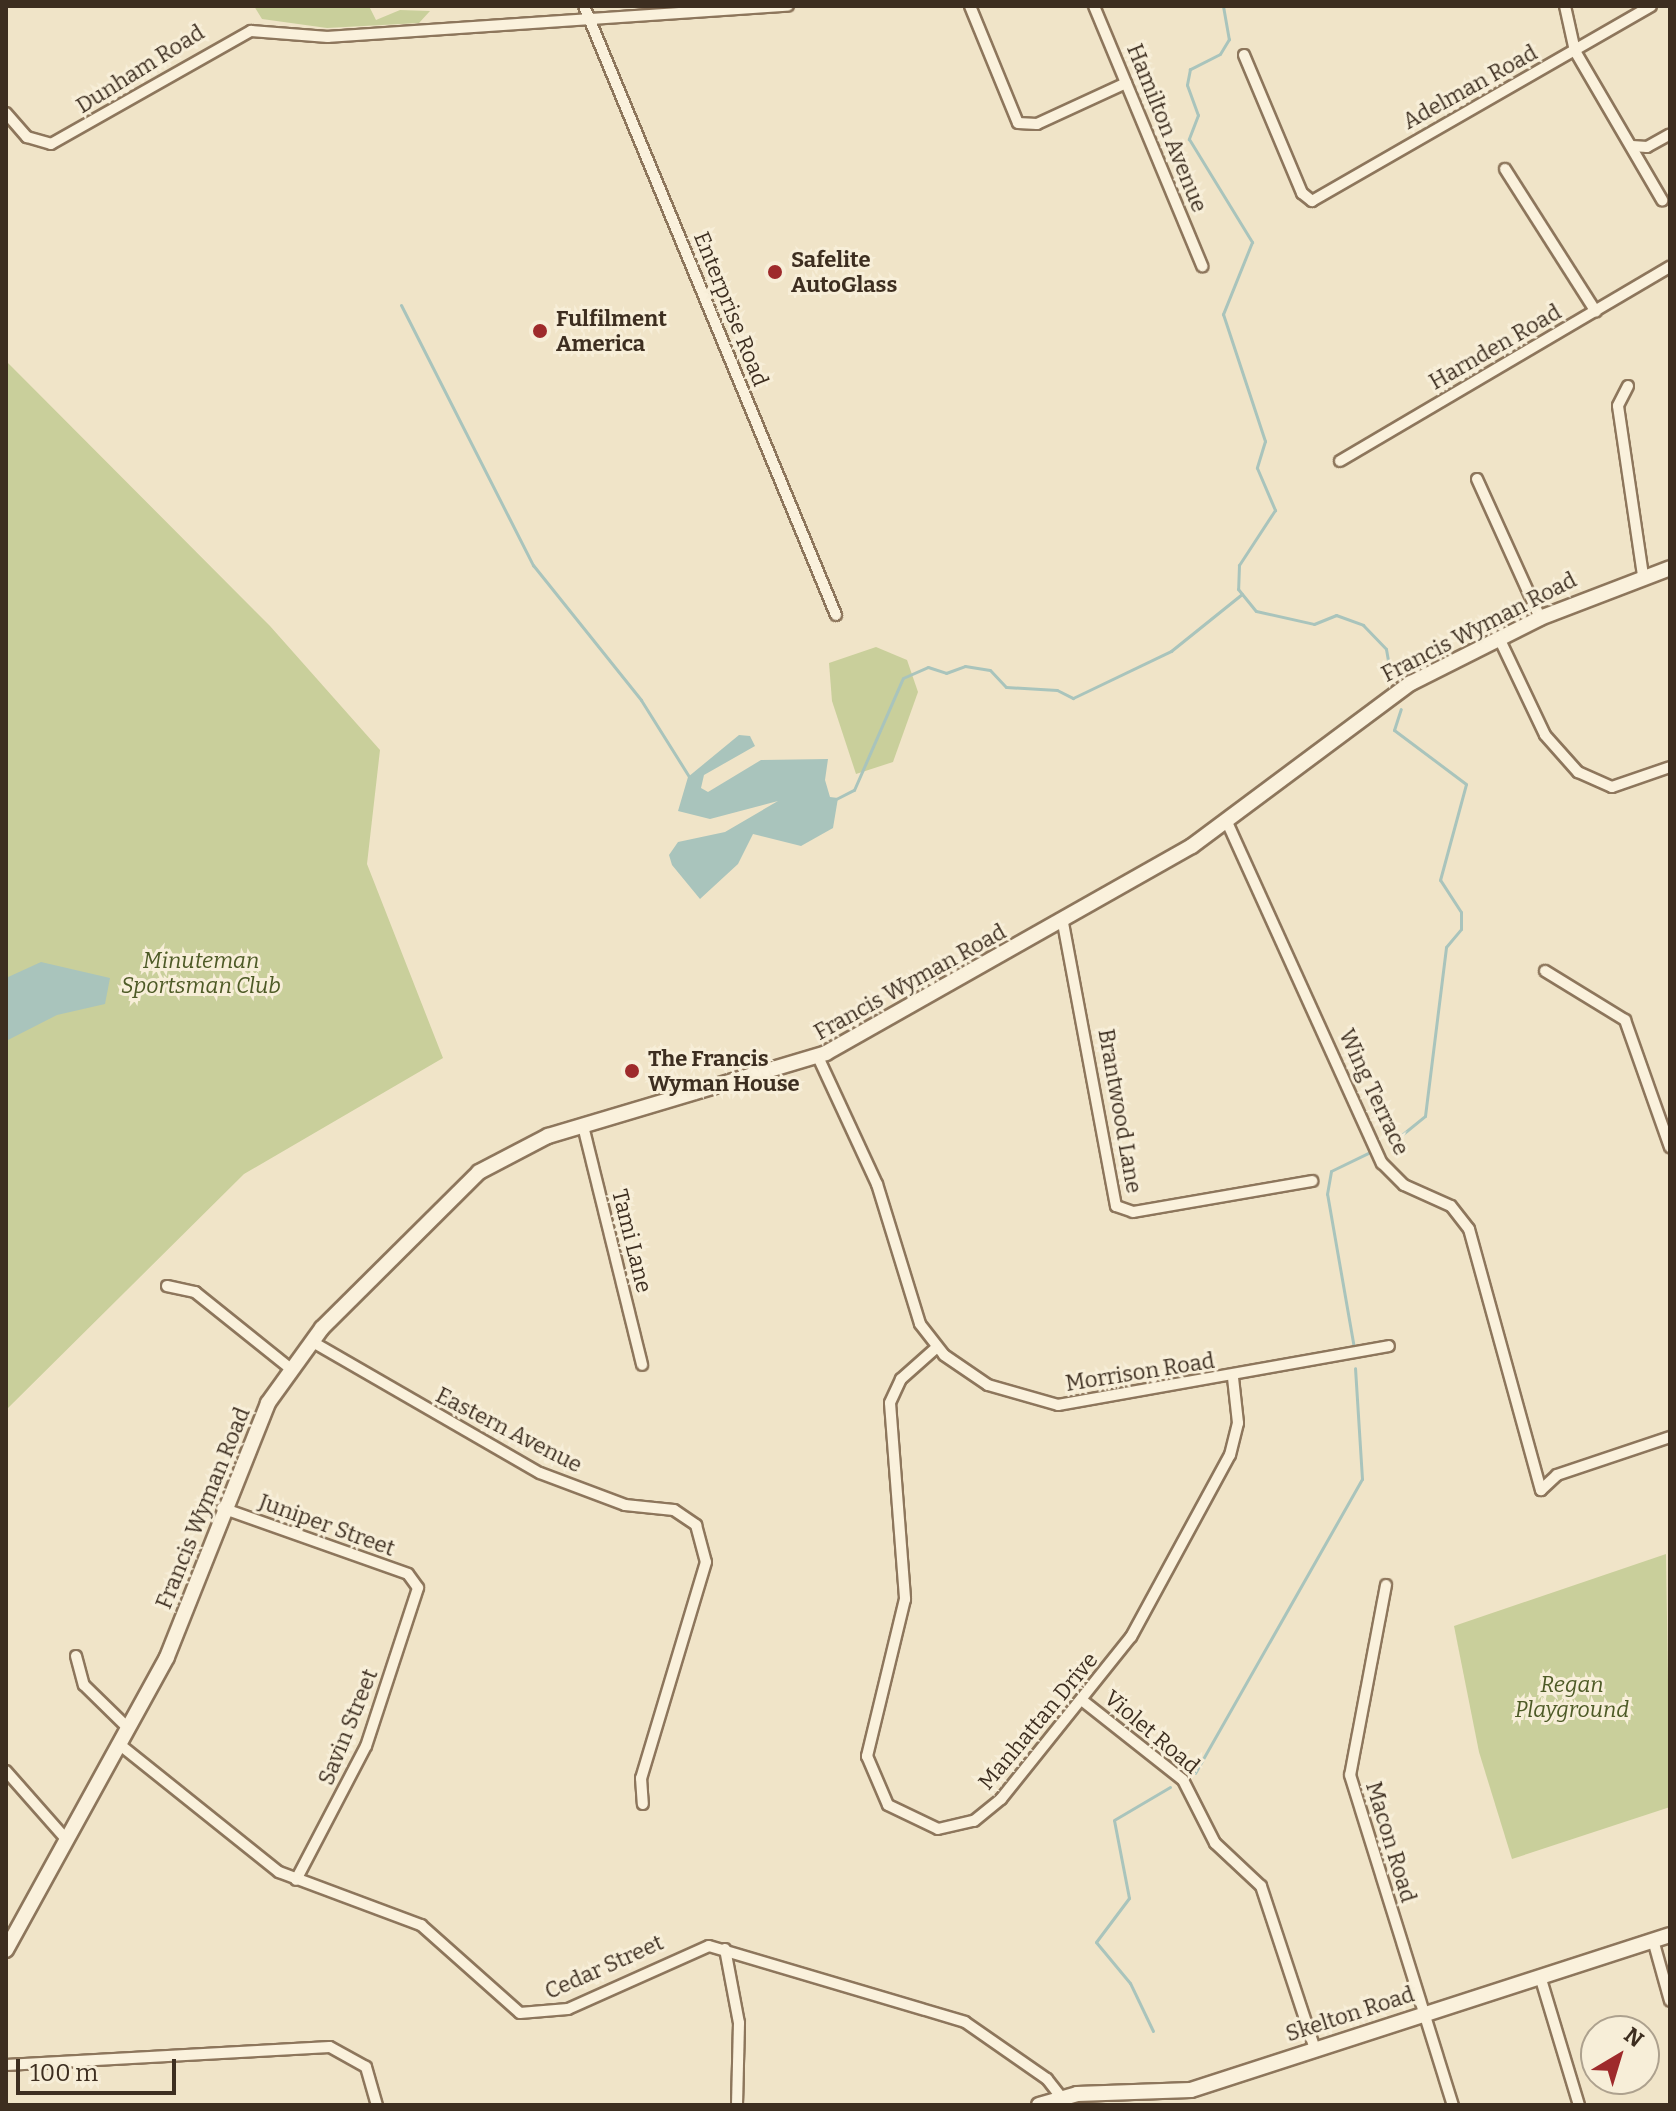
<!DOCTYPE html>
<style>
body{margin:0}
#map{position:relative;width:1676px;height:2111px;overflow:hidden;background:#f0e4c8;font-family:Bitter,serif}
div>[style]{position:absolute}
.green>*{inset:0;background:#c9cf9b}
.water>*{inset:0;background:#a9c4bc}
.stream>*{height:3px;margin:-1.5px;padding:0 1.5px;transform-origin:1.5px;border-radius:1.5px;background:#a9c4bc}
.roads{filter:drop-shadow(2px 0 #8d765c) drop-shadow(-2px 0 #8d765c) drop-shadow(0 2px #8d765c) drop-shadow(0 -2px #8d765c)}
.street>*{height:10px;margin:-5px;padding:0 5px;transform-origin:5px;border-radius:5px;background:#faf1dc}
.secondary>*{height:14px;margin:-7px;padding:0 7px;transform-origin:7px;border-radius:7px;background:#faf1dc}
.dots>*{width:22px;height:22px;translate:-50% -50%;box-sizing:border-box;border:4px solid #f7eed8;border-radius:50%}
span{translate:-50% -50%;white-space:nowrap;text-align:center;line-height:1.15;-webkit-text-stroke:6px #f7eed8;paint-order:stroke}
.street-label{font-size:22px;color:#3d2e20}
.poi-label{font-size:22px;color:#3d2e20;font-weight:700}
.left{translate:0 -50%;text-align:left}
.park-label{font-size:22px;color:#4d5a26;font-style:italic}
.frame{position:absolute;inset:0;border:8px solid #3d2e20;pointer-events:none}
.north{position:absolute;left:1580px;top:2015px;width:80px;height:80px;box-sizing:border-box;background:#f7eed8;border:2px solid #ada18e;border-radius:50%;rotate:38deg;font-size:22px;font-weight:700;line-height:32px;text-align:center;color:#3d2e20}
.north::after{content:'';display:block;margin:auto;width:28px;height:36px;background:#9e2a2b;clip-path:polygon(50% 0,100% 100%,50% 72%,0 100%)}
.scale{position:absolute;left:16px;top:2059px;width:160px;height:36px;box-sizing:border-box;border:4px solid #3d2e20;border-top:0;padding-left:10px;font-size:24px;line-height:28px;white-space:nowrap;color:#3d2e20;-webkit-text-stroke:6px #f7eed8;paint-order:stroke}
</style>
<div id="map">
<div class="green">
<i style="clip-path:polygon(254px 6px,369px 6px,376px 20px,400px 10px,430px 11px,419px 23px,327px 28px,262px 19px)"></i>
<i style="clip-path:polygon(6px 361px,270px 626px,380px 750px,367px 864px,443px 1058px,244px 1174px,6px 1410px)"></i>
<i style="clip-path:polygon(876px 647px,907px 660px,918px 692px,893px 762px,856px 774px,832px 701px,829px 663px)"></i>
<i style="clip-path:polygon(1666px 1554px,1670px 1807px,1512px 1859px,1479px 1752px,1454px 1626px)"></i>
</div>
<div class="water">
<i style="clip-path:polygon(739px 735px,750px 736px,755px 746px,704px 775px,701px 788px,708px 792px,761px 760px,828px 759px,825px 780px,830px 797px,838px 798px,833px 828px,801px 846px,753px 834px,738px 864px,700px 899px,672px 865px,669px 855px,678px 842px,725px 832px,778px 801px,710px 819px,678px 811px,688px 777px)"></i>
<i style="clip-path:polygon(41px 962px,110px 978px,105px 1004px,57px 1015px,6px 1041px,6px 978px)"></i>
</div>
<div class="stream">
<i style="left:1223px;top:6px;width:34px;rotate:80deg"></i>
<i style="left:1229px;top:39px;width:17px;rotate:121deg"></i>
<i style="left:1220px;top:54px;width:34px;rotate:153deg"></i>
<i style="left:1190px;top:69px;width:16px;rotate:101deg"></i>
<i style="left:1187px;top:85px;width:32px;rotate:70deg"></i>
<i style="left:1198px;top:115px;width:26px;rotate:111deg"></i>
<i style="left:1189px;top:139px;width:121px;rotate:58.5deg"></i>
<i style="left:1252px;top:242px;width:78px;rotate:111.9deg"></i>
<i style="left:1223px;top:314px;width:134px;rotate:71.7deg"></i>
<i style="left:1265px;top:441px;width:28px;rotate:107deg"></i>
<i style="left:1257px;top:468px;width:46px;rotate:66.8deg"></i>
<i style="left:1275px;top:510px;width:66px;rotate:123.2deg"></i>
<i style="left:1239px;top:565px;width:24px;rotate:92deg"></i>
<i style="left:1238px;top:589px;width:28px;rotate:51deg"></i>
<i style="left:1256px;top:611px;width:59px;rotate:12.6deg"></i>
<i style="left:1314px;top:624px;width:24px;rotate:-22deg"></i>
<i style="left:1336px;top:615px;width:29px;rotate:20deg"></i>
<i style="left:1363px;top:625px;width:33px;rotate:46deg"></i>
<i style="left:1386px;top:649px;width:28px;rotate:80deg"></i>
<i style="left:401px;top:305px;width:292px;rotate:63.1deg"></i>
<i style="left:533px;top:565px;width:173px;rotate:51.3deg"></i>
<i style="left:641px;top:700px;width:92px;rotate:57.9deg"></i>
<i style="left:836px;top:799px;width:20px;rotate:-27deg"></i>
<i style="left:854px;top:790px;width:122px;rotate:-66.4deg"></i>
<i style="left:903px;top:678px;width:27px;rotate:-24deg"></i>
<i style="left:928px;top:667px;width:19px;rotate:18deg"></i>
<i style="left:946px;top:673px;width:20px;rotate:-20deg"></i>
<i style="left:965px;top:666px;width:25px;rotate:9deg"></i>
<i style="left:990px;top:670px;width:23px;rotate:47deg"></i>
<i style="left:1006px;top:687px;width:51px;rotate:3.4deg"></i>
<i style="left:1057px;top:690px;width:18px;rotate:27deg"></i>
<i style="left:1073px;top:698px;width:109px;rotate:-25.6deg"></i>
<i style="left:1171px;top:651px;width:91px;rotate:-38.8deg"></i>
<i style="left:1393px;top:1142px;width:41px;rotate:-39.1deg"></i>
<i style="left:1425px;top:1116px;width:170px;rotate:-82.9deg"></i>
<i style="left:1446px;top:947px;width:23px;rotate:-50deg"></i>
<i style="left:1461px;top:929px;width:17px;rotate:-90deg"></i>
<i style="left:1461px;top:912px;width:38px;rotate:-123deg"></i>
<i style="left:1440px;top:880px;width:99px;rotate:-74.8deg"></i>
<i style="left:1466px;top:784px;width:90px;rotate:-143.1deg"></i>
<i style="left:1394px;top:730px;width:22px;rotate:-72deg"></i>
<i style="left:1354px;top:1348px;width:156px;rotate:-99.9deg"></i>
<i style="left:1327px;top:1194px;width:23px;rotate:-80deg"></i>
<i style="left:1331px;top:1171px;width:41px;rotate:-25.9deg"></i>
<i style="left:1195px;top:1773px;width:338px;rotate:-60.4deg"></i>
<i style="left:1362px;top:1479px;width:111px;rotate:-93.6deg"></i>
<i style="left:1153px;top:2031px;width:53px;rotate:-115.6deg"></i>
<i style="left:1130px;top:1983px;width:53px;rotate:-129.7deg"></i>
<i style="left:1096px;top:1942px;width:55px;rotate:-53.1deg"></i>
<i style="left:1129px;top:1898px;width:79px;rotate:-100.9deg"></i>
<i style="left:1114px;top:1820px;width:65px;rotate:-30.5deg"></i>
</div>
<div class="roads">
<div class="street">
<i style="left:584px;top:6px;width:659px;rotate:67.52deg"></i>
<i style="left:970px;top:6px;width:126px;rotate:67.7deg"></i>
<i style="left:1018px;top:123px;width:19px;rotate:3deg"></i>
<i style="left:1037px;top:124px;width:98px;rotate:-24.7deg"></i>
<i style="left:1094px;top:6px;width:282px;rotate:67.4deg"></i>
<i style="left:1565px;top:6px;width:46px;rotate:77.5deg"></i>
<i style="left:1575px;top:51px;width:173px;rotate:59.7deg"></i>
<i style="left:1244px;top:55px;width:150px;rotate:67.2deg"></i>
<i style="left:1302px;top:193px;width:13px;rotate:39deg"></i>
<i style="left:1312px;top:201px;width:391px;rotate:-29.9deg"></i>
<i style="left:6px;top:113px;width:32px;rotate:49deg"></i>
<i style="left:27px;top:137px;width:25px;rotate:16deg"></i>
<i style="left:51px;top:144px;width:230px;rotate:-29.5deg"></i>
<i style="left:251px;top:31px;width:77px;rotate:4.5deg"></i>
<i style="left:328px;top:37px;width:461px;rotate:-3.9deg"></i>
<i style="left:1632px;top:146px;width:15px;rotate:4deg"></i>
<i style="left:1647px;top:147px;width:26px;rotate:-29deg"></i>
<i style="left:1505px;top:169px;width:169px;rotate:57.5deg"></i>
<i style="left:1628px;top:386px;width:22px;rotate:117deg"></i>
<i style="left:1618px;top:406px;width:171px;rotate:81.6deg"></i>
<i style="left:1340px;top:461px;width:383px;rotate:-30.5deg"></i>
<i style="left:1477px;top:479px;width:153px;rotate:65.6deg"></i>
<i style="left:1499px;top:638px;width:107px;rotate:64.6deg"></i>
<i style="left:1545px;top:735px;width:50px;rotate:48.3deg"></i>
<i style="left:1578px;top:772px;width:37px;rotate:24deg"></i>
<i style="left:1612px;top:787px;width:61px;rotate:-19deg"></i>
<i style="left:1227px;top:822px;width:375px;rotate:65.6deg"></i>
<i style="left:1382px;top:1163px;width:31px;rotate:45deg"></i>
<i style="left:1404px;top:1185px;width:51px;rotate:24.1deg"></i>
<i style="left:1451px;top:1206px;width:29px;rotate:52deg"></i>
<i style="left:1469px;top:1229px;width:271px;rotate:74.6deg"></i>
<i style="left:1063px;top:923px;width:288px;rotate:79.4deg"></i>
<i style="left:1116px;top:1206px;width:18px;rotate:19deg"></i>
<i style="left:1133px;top:1212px;width:182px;rotate:-9.8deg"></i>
<i style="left:1545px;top:971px;width:94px;rotate:31.5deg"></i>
<i style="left:1625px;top:1020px;width:135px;rotate:70.5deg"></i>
<i style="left:818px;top:1057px;width:140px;rotate:65.1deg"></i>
<i style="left:877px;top:1184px;width:146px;rotate:72.9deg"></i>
<i style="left:920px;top:1324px;width:39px;rotate:52deg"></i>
<i style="left:944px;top:1355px;width:53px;rotate:34.3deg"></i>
<i style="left:988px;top:1385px;width:73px;rotate:15.9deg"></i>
<i style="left:1058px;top:1405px;width:336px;rotate:-10.1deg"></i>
<i style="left:583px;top:1126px;width:246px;rotate:76.1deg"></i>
<i style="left:167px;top:1286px;width:29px;rotate:12deg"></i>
<i style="left:195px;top:1292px;width:122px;rotate:38.7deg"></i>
<i style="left:311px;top:1341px;width:264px;rotate:30deg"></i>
<i style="left:540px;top:1473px;width:91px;rotate:20.6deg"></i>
<i style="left:625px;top:1505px;width:49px;rotate:5.8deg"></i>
<i style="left:674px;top:1510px;width:27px;rotate:34deg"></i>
<i style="left:696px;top:1525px;width:38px;rotate:75deg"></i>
<i style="left:706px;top:1562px;width:226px;rotate:106.7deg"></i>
<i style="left:641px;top:1778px;width:26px;rotate:86deg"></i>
<i style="left:936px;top:1348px;width:47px;rotate:138.5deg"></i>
<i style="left:901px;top:1379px;width:26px;rotate:115deg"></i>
<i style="left:890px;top:1403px;width:197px;rotate:85.6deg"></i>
<i style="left:905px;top:1599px;width:162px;rotate:103.6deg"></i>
<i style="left:867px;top:1756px;width:53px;rotate:66.8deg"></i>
<i style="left:888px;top:1805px;width:55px;rotate:25.6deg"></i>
<i style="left:938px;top:1829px;width:37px;rotate:-13deg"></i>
<i style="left:974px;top:1821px;width:35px;rotate:-39deg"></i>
<i style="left:1001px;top:1799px;width:208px;rotate:-51.3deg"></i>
<i style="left:1131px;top:1637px;width:207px;rotate:-61.5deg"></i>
<i style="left:1230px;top:1455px;width:33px;rotate:-76deg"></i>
<i style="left:1238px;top:1423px;width:45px;rotate:-96.3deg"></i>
<i style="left:1541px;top:1490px;width:22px;rotate:-43deg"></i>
<i style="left:1557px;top:1475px;width:119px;rotate:-18.6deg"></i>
<i style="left:222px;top:1508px;width:197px;rotate:19.5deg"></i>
<i style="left:408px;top:1574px;width:17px;rotate:54deg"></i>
<i style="left:418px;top:1588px;width:166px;rotate:108.2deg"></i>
<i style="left:366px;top:1746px;width:151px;rotate:117.6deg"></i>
<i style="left:1386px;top:1585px;width:193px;rotate:100.7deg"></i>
<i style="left:1350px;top:1775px;width:346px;rotate:72.7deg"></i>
<i style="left:76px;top:1656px;width:30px;rotate:75deg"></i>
<i style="left:84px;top:1685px;width:62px;rotate:44.3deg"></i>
<i style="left:1083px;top:1701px;width:127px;rotate:38.3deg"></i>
<i style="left:1183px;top:1780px;width:71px;rotate:63.1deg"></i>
<i style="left:1215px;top:1843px;width:63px;rotate:43.1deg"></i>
<i style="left:1261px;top:1886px;width:172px;rotate:71.7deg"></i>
<i style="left:119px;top:1744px;width:205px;rotate:38.7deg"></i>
<i style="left:279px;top:1872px;width:152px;rotate:20.5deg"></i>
<i style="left:421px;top:1925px;width:132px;rotate:41.6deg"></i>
<i style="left:520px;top:2013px;width:48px;rotate:-4.8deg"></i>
<i style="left:568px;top:2009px;width:154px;rotate:-24.1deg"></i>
<i style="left:709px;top:1946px;width:267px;rotate:16.5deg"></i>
<i style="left:965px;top:2022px;width:100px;rotate:34.8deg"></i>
<i style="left:1047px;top:2079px;width:23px;rotate:52deg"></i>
<i style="left:6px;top:1771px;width:91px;rotate:48.6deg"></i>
<i style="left:1653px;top:1940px;width:63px;rotate:74.4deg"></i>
<i style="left:725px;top:1949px;width:75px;rotate:79.3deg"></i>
<i style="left:739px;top:2023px;width:82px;rotate:91.4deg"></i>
<i style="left:1540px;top:1976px;width:135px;rotate:73.2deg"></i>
<i style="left:6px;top:2065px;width:324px;rotate:-3.2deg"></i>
<i style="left:330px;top:2047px;width:41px;rotate:29.1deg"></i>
<i style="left:366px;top:2067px;width:40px;rotate:74deg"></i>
</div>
<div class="secondary">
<i style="left:6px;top:1950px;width:334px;rotate:-61.2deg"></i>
<i style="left:167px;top:1657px;width:273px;rotate:-68.3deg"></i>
<i style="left:268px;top:1403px;width:92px;rotate:-54.2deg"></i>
<i style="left:322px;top:1328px;width:221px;rotate:-44.8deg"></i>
<i style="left:479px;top:1172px;width:78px;rotate:-27.6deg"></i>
<i style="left:548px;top:1136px;width:290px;rotate:-16.6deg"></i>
<i style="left:826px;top:1053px;width:420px;rotate:-29.5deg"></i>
<i style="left:1192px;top:846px;width:273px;rotate:-36.7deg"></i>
<i style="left:1411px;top:683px;width:144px;rotate:-26.7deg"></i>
<i style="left:1540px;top:618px;width:139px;rotate:-21deg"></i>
<i style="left:1039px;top:2105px;width:40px;rotate:-16deg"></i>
<i style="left:1077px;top:2094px;width:114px;rotate:-2deg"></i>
<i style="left:1191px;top:2090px;width:503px;rotate:-17.93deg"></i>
</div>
</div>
<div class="dots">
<i style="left:775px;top:272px;background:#9e2a2b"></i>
<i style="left:540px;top:331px;background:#9e2a2b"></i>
<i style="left:632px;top:1071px;background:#9e2a2b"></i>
</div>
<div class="street-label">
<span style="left:140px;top:69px;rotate:-32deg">Dunham Road</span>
<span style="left:1470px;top:87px;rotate:-29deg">Adelman Road</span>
<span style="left:1167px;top:128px;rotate:68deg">Hamilton Avenue</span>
<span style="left:731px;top:309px;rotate:68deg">Enterprise Road</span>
<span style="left:1495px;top:347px;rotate:-30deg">Harnden Road</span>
<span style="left:1479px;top:627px;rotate:-27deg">Francis Wyman Road</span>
<span style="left:910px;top:982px;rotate:-29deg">Francis Wyman Road</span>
<span style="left:1374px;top:1092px;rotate:65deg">Wing Terrace</span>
<span style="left:1120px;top:1111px;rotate:80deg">Brantwood Lane</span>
<span style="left:632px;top:1241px;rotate:76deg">Tami Lane</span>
<span style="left:1140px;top:1372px;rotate:-9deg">Morrison Road</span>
<span style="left:509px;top:1430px;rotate:27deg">Eastern Avenue</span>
<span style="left:203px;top:1508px;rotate:-68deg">Francis Wyman Road</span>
<span style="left:327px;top:1525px;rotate:20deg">Juniper Street</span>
<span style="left:1038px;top:1721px;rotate:-50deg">Manhattan Drive</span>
<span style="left:348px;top:1727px;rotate:-68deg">Savin Street</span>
<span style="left:1152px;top:1732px;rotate:40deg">Violet Road</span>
<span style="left:1391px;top:1842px;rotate:73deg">Macon Road</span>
<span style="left:604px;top:1967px;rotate:-24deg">Cedar Street</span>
<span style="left:1350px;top:2014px;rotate:-18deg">Skelton Road</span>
</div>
<div class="poi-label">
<span class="left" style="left:791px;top:272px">Safelite<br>AutoGlass</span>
<span class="left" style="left:556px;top:331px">Fulfilment<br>America</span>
<span class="left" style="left:648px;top:1071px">The Francis<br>Wyman House</span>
</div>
<div class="park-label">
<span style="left:201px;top:973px">Minuteman<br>Sportsman Club</span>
<span style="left:1572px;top:1697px">Regan<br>Playground</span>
</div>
<div class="frame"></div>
<div class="north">N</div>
<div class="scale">100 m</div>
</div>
